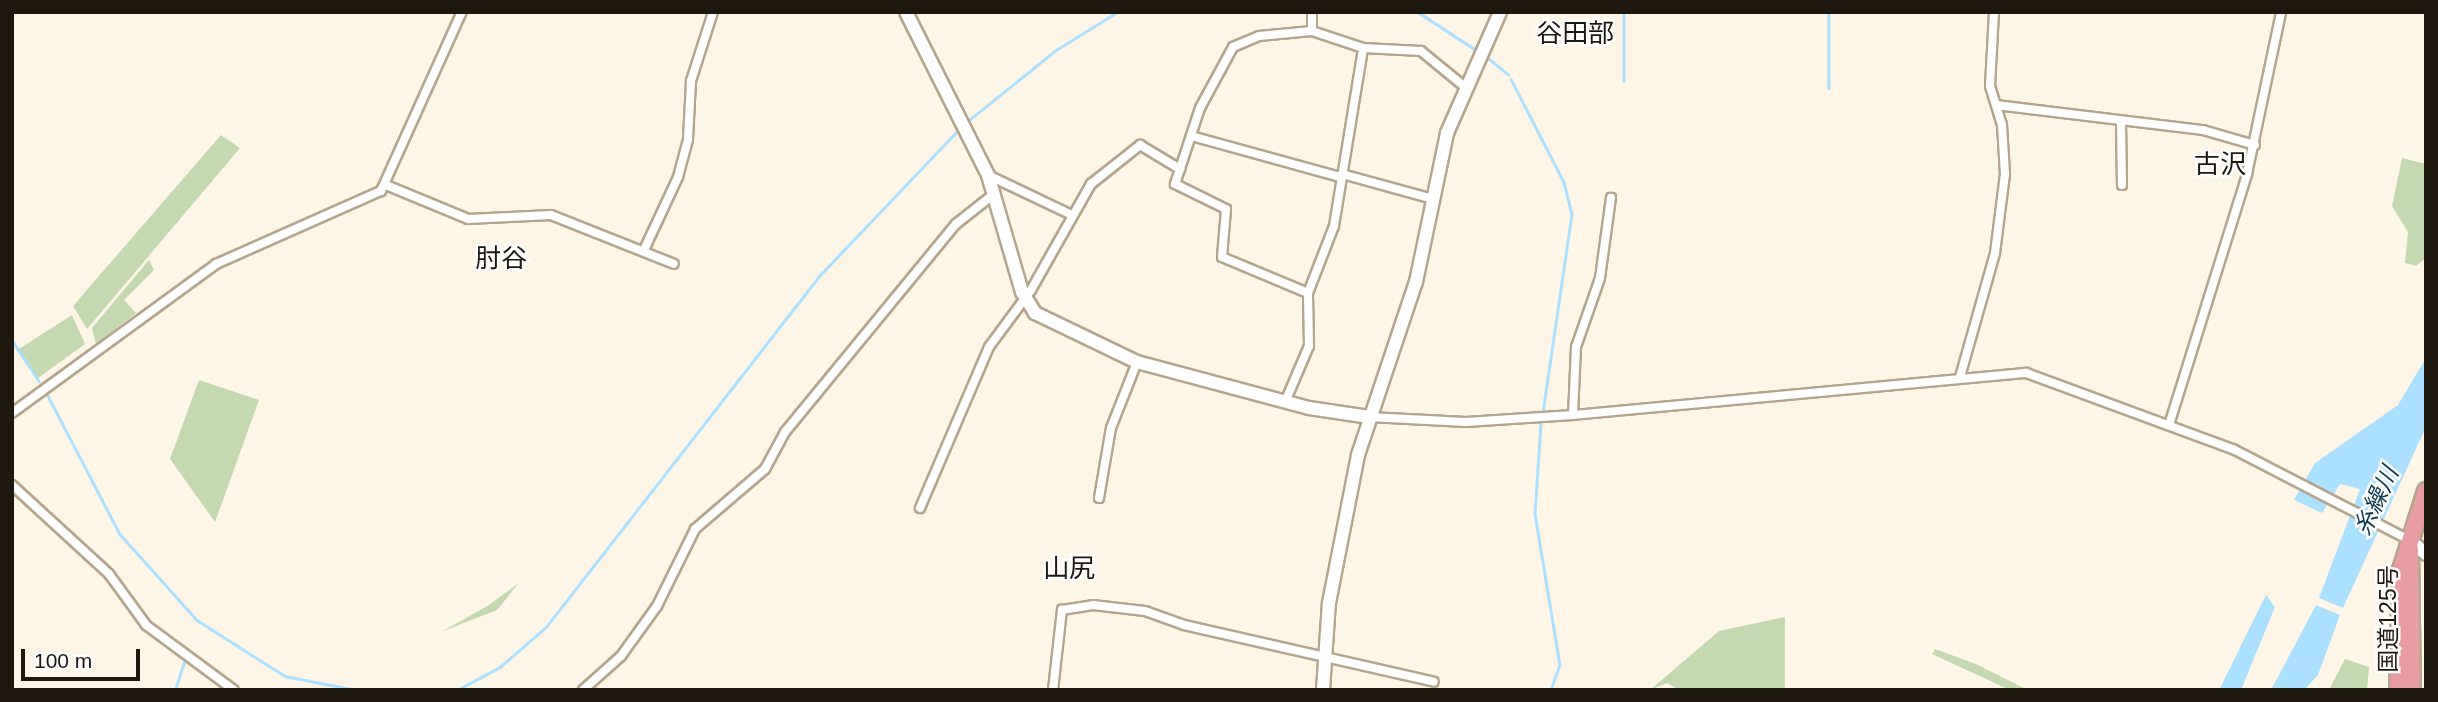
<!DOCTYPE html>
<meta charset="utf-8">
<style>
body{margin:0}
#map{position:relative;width:2438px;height:702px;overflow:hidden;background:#fdf5e5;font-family:Arial,"Noto Sans JP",sans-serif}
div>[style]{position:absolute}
.green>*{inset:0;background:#c4d9b0}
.water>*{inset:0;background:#ace0ff}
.stream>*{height:2.5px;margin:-1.25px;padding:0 1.25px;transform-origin:1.25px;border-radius:1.25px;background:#ace0ff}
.roads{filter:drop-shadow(2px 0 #b4a68d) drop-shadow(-2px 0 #b4a68d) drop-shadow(0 2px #b4a68d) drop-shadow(0 -2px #b4a68d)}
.street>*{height:8px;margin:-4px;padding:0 4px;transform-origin:4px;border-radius:4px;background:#fff}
.secondary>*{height:12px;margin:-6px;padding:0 6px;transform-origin:6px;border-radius:6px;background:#fff}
.highway>*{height:16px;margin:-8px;padding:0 8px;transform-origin:8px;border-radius:8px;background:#e89da2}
span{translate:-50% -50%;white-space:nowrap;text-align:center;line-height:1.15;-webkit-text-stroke:5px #fff;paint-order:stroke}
.street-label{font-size:23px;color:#1d170e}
.water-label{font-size:24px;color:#113b50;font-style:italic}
.quarter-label{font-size:26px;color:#1d170e}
.frame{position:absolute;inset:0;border:14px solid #1d170e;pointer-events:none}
.scale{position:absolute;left:21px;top:649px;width:119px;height:32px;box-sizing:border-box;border:4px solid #1d170e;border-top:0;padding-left:9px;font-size:21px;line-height:24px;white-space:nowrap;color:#1d170e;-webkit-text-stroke:5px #fff;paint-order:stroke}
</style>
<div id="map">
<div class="green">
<i style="clip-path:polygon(221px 135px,240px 148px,87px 329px,73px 306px)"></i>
<i style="clip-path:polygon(2402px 158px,2426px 164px,2426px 258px,2416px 266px,2405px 263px,2408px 232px,2392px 206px)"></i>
<i style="clip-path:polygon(149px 260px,154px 270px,124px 300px,136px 313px,96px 344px,92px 328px)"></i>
<i style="clip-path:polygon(72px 315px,85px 344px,38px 378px,19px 349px)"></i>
<i style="clip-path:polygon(199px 380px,259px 400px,215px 522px,170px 459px)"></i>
<i style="clip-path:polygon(519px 583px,497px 610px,441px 632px,489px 605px)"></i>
<i style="clip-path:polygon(1785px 617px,1785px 690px,1679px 690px,1667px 683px,1650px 690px,1719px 631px)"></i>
<i style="clip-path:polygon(1935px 649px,1976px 664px,2028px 690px,2010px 690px,1932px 654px)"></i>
<i style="clip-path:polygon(2345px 659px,2369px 667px,2367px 690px,2329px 690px)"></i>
</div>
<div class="water">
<i style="clip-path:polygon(2426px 358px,2426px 427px,2343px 608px,2319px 598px,2360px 489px,2340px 484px,2322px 513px,2294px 500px,2315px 463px,2398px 405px)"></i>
<i style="clip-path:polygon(2266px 595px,2275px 607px,2241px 690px,2219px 690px)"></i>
<i style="clip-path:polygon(2316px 605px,2340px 615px,2318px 675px,2304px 690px,2271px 690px)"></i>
</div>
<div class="stream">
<i style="left:1418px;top:12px;width:66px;rotate:33.2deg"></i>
<i style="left:1624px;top:12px;width:69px;rotate:90deg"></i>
<i style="left:1829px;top:12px;width:76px;rotate:90deg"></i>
<i style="left:1488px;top:58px;width:26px;rotate:39deg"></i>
<i style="left:1511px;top:79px;width:116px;rotate:62.8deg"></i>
<i style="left:1564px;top:182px;width:33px;rotate:76deg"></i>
<i style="left:1572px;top:214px;width:200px;rotate:98.3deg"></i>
<i style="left:969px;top:120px;width:112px;rotate:-38.8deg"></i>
<i style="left:1056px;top:50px;width:72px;rotate:-31.9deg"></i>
<i style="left:12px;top:340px;width:49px;rotate:56.6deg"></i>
<i style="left:47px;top:394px;width:158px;rotate:62.5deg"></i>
<i style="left:120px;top:534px;width:115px;rotate:48.2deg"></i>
<i style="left:197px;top:620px;width:104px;rotate:32.5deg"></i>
<i style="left:285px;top:676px;width:72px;rotate:11.2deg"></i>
<i style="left:1541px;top:424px;width:90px;rotate:93.8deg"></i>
<i style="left:1535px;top:514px;width:153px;rotate:80.6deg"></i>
<i style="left:1560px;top:665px;width:27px;rotate:110deg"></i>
<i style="left:175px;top:690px;width:33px;rotate:-72deg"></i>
<i style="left:457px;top:690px;width:49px;rotate:-28.1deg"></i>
<i style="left:500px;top:667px;width:61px;rotate:-41deg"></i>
<i style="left:546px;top:627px;width:449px;rotate:-52.1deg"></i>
<i style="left:822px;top:273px;width:199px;rotate:-46.4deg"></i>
</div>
<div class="roads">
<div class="street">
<i style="left:1312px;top:31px;width:19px;rotate:-90deg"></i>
<i style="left:1996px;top:105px;width:209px;rotate:6.9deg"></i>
<i style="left:2203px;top:130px;width:54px;rotate:16.1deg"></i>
<i style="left:2121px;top:123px;width:62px;rotate:89.1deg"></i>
<i style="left:1195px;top:137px;width:150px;rotate:15.4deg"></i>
<i style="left:1342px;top:174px;width:94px;rotate:15.4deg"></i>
<i style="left:988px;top:175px;width:93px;rotate:25.5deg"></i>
<i style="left:386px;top:185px;width:89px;rotate:22.5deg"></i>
<i style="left:468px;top:219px;width:83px;rotate:-2.8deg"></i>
<i style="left:551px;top:215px;width:132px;rotate:21.7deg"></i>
<i style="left:644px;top:250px;width:81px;rotate:-65deg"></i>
<i style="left:678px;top:177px;width:39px;rotate:-75deg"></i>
<i style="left:688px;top:139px;width:58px;rotate:-87deg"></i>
<i style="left:691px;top:81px;width:72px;rotate:-72.3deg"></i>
<i style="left:1308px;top:293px;width:93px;rotate:-157.3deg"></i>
<i style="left:1222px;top:257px;width:48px;rotate:-85.2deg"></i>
<i style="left:1226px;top:209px;width:57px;rotate:-153.9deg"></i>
<i style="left:1175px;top:184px;width:80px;rotate:-71.8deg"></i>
<i style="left:1200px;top:108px;width:69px;rotate:-61.6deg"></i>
<i style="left:1233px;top:47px;width:28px;rotate:-23deg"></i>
<i style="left:1259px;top:36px;width:53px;rotate:-5.4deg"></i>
<i style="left:1312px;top:31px;width:54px;rotate:18.4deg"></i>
<i style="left:1363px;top:48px;width:58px;rotate:3deg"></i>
<i style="left:1421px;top:51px;width:57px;rotate:39.3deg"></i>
<i style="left:1960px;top:377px;width:129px;rotate:-74.2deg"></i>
<i style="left:1995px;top:253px;width:80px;rotate:-82.8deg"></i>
<i style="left:2005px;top:174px;width:49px;rotate:-93.5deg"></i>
<i style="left:2002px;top:125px;width:41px;rotate:-107.1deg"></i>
<i style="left:1990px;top:86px;width:74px;rotate:-86.9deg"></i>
<i style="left:1285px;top:402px;width:61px;rotate:-66.8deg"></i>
<i style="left:1309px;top:346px;width:53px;rotate:-91.1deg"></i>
<i style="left:1308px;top:293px;width:72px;rotate:-68.8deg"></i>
<i style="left:1334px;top:226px;width:180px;rotate:-80.7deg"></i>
<i style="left:12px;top:413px;width:253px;rotate:-36.1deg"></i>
<i style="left:216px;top:264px;width:180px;rotate:-23.9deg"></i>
<i style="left:381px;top:191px;width:196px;rotate:-65.7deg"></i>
<i style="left:1573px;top:415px;width:68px;rotate:-87.5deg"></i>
<i style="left:1576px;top:347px;width:73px;rotate:-70.8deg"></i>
<i style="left:1600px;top:278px;width:81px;rotate:-82.2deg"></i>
<i style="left:1369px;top:417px;width:97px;rotate:3deg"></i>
<i style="left:1466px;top:422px;width:107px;rotate:-3.7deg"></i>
<i style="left:1573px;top:415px;width:455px;rotate:-5.3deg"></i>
<i style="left:2026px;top:373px;width:221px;rotate:20.2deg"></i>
<i style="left:2233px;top:449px;width:200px;rotate:27.3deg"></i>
<i style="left:2169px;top:425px;width:263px;rotate:-72.7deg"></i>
<i style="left:2247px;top:174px;width:166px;rotate:-78.1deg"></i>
<i style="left:12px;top:485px;width:132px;rotate:42.5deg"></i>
<i style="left:109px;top:574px;width:63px;rotate:54deg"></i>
<i style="left:146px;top:625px;width:109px;rotate:36.5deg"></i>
<i style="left:1099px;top:498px;width:71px;rotate:-80.3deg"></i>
<i style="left:1111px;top:428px;width:71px;rotate:-68.5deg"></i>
<i style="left:920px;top:508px;width:175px;rotate:-66.8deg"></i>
<i style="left:989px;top:347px;width:71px;rotate:-53.6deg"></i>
<i style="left:1031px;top:290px;width:122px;rotate:-60.5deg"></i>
<i style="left:1091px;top:184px;width:63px;rotate:-38.5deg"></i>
<i style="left:1140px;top:145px;width:47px;rotate:31deg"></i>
<i style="left:583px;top:690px;width:51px;rotate:-41.8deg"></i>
<i style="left:621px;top:656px;width:62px;rotate:-54.2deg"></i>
<i style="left:657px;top:606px;width:86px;rotate:-63.7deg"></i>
<i style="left:695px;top:529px;width:92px;rotate:-40.6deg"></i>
<i style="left:765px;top:469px;width:42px;rotate:-61.6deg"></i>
<i style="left:785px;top:432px;width:269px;rotate:-50.6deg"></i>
<i style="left:956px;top:224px;width:48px;rotate:-38.3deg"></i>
<i style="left:1053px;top:690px;width:81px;rotate:-83.6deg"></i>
<i style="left:1062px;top:610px;width:31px;rotate:-9deg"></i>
<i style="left:1093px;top:605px;width:52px;rotate:6.6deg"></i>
<i style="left:1145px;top:611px;width:41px;rotate:19.7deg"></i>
<i style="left:1184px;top:625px;width:256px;rotate:12.8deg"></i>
</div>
<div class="secondary">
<i style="left:906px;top:12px;width:182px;rotate:63.3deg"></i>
<i style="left:988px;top:175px;width:122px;rotate:73.8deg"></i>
<i style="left:1022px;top:292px;width:25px;rotate:58deg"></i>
<i style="left:1035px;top:313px;width:113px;rotate:25.7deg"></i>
<i style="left:1137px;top:362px;width:178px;rotate:15deg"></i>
<i style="left:1309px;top:408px;width:61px;rotate:8.5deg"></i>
<i style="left:2411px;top:541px;width:20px;rotate:41deg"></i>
<i style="left:1323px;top:690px;width:87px;rotate:-86.1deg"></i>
<i style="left:1329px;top:603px;width:151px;rotate:-78.9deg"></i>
<i style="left:1358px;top:455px;width:182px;rotate:-71.5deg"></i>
<i style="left:1416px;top:282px;width:152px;rotate:-78.2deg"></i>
<i style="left:1447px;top:133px;width:132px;rotate:-66.3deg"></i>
</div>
<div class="highway">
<i style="left:2410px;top:549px;width:141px;rotate:89.2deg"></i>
<i style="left:2398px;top:690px;width:120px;rotate:-88.6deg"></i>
<i style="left:2401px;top:570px;width:83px;rotate:-72.4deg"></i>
</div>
</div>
<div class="street-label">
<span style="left:2388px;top:619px;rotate:-90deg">国道125号</span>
</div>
<div class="water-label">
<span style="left:2376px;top:501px;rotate:-65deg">糸繰川</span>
</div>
<div class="quarter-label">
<span style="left:1575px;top:34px">谷田部</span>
<span style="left:2220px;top:165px">古沢</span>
<span style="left:501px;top:259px">肘谷</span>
<span style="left:1069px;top:569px">山尻</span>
</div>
<div class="frame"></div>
<div class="scale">100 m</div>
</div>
